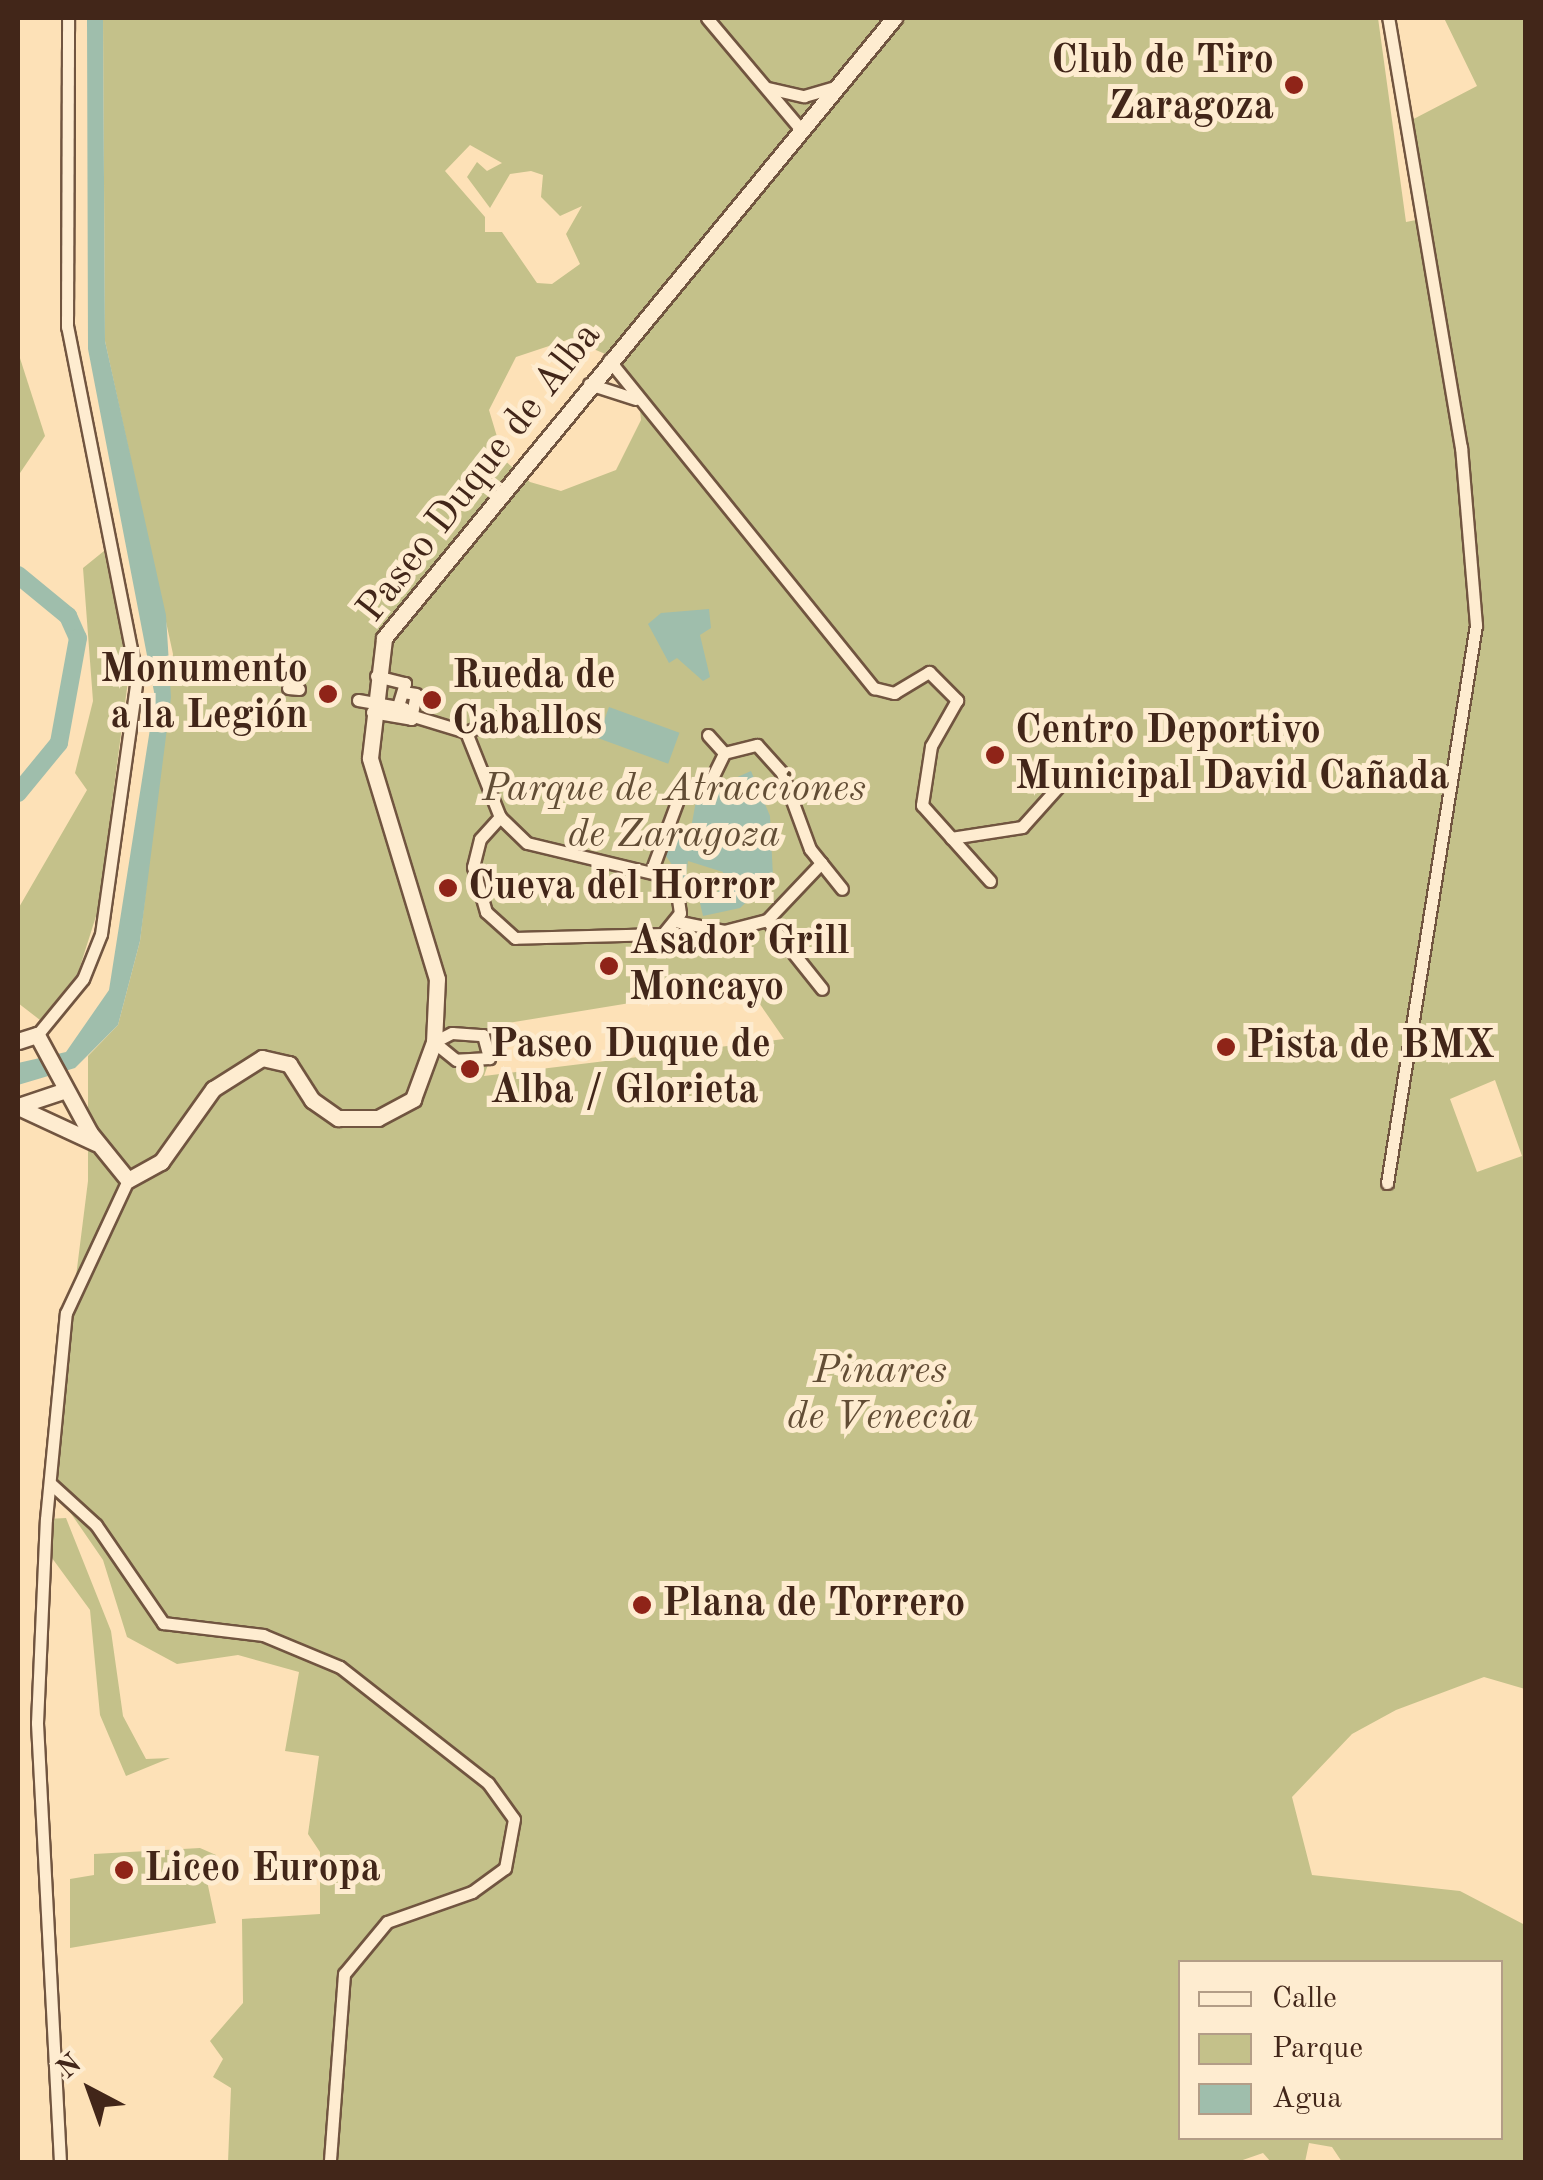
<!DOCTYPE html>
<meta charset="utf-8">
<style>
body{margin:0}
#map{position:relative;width:1543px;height:2180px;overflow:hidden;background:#fde1b7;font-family:"Old Standard TT",serif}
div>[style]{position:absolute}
.green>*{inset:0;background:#c4c18a}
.water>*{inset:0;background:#9fbeac;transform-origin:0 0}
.river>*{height:18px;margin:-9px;padding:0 9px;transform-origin:9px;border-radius:9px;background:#9fbeac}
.roads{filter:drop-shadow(2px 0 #715540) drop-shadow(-2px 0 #715540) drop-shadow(0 2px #715540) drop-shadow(0 -2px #715540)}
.street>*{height:11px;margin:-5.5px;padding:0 5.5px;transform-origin:5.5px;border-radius:5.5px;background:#feecd0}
.secondary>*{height:15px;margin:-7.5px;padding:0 7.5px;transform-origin:7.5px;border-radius:7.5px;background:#feecd0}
.dots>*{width:28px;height:28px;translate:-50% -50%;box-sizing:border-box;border:5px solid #feecd0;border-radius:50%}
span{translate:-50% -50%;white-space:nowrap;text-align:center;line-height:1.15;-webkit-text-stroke:10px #feecd0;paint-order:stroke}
.poi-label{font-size:40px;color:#422619;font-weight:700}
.right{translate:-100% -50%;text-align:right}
.left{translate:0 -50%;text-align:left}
.street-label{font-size:40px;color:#422619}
.park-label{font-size:40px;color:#624d35;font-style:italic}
.frame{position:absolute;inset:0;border:20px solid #422619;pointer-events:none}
.legend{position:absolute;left:1178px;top:1960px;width:325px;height:180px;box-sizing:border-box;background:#feecd0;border:2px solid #b39d87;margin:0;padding:12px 18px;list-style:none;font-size:30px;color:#422619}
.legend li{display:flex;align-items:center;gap:20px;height:50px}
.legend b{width:50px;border:2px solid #b39d87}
.north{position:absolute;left:40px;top:2040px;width:100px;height:100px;-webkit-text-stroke:8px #feecd0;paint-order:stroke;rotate:319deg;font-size:28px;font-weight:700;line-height:40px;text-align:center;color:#422619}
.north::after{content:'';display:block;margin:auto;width:35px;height:45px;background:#422619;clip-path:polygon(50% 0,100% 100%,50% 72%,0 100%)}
</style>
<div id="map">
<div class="green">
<i style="clip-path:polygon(evenodd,103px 18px,1378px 18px,1406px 222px,1421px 219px,1404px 124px,1477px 86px,1444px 18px,1525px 18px,1525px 1689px,1484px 1677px,1396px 1710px,1352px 1734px,1292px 1797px,1312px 1875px,1460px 1891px,1525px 1925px,1525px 2162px,1342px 2162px,1332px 2147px,1309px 2143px,1305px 2162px,1271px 2162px,1263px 2153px,1237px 2162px,228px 2162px,231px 2088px,213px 2077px,223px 2059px,210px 2041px,243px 2003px,242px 1919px,320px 1914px,320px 1852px,308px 1834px,319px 1756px,285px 1751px,299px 1672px,238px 1655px,177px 1664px,127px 1637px,103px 1560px,50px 1483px,88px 1181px,88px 1056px,118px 1025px,140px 941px,173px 654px,105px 341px,103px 18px,470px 145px,502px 163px,487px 171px,477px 162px,467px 177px,490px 208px,510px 174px,531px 171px,543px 175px,541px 197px,560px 216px,582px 206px,566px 234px,580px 264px,552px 284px,537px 283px,502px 232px,485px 232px,485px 217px,445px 171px,470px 145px,103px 18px,570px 339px,617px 359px,638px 393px,641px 420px,616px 470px,561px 491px,530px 482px,504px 460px,489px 410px,516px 357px,570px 339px,103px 18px,746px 984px,784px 1039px,484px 1076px,502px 1024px,746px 984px,103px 18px,1495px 1080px,1522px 1156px,1477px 1172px,1450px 1099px,1495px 1080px,103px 18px,1180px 1962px,1500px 1962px,1500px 2138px,1180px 2138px,1180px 1962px)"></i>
<i style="clip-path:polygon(18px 352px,45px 436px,18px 476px)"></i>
<i style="clip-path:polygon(104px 551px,129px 673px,98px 910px,78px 973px,40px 1020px,18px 1003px,18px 909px,87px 790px,75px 773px,93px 701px,83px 568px)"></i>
<i style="clip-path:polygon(66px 1518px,111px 1631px,123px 1716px,146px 1759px,170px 1758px,126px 1776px,100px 1715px,90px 1610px,52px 1558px,47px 1519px)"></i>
<i style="clip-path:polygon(200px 1848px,216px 1855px,216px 1865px,204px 1867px,216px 1923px,70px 1948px,70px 1879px,94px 1875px,94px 1854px)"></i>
</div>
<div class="water">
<i style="clip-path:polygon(87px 18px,103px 18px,105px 341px,166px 615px,171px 697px,140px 941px,118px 1025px,75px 1068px,18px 1085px,18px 1063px,66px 1052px,109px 990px,155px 697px,88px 349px)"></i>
<i style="clip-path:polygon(709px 609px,711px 628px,700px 635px,710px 677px,703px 681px,677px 658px,669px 663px,648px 624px,661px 613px)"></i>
<i style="left:609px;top:707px;width:75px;height:33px;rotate:20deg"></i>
<i style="clip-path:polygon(751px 771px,770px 816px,773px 877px,740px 908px,703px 916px,700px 903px,720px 890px,723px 872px,688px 861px,685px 884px,664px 853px,672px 831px,690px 834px,697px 795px)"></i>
</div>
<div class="river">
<i style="left:18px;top:575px;width:65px;rotate:39.4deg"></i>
<i style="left:68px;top:616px;width:24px;rotate:66deg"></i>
<i style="left:78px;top:638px;width:107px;rotate:100.3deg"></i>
<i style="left:59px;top:743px;width:65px;rotate:129.4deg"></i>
</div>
<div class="roads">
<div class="street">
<i style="left:707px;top:18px;width:140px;rotate:49.9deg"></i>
<i style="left:768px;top:88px;width:37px;rotate:13deg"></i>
<i style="left:804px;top:96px;width:33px;rotate:-16deg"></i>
<i style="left:609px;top:360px;width:422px;rotate:51.1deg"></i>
<i style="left:874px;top:688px;width:21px;rotate:14deg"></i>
<i style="left:894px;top:693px;width:41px;rotate:-31deg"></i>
<i style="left:929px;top:672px;width:40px;rotate:45deg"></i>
<i style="left:957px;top:700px;width:53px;rotate:119.5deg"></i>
<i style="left:931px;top:746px;width:60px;rotate:98.7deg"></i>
<i style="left:922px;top:805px;width:102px;rotate:48.2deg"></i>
<i style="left:589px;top:384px;width:49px;rotate:17.7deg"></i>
<i style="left:376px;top:676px;width:30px;rotate:14deg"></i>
<i style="left:405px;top:683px;width:34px;rotate:107deg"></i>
<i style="left:288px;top:688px;width:11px;rotate:5deg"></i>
<i style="left:358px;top:700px;width:47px;rotate:9.9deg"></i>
<i style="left:397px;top:711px;width:72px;rotate:16.9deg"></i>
<i style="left:466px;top:732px;width:92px;rotate:68.2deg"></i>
<i style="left:500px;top:817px;width:37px;rotate:44deg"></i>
<i style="left:527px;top:843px;width:137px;rotate:13.5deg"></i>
<i style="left:660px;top:875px;width:24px;rotate:45deg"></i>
<i style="left:677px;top:892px;width:21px;rotate:82deg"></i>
<i style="left:680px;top:913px;width:27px;rotate:129deg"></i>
<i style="left:663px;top:934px;width:148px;rotate:178.5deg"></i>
<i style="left:515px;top:938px;width:39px;rotate:-138deg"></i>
<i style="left:486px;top:912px;width:47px;rotate:-106.1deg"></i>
<i style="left:473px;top:867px;width:29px;rotate:-76deg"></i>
<i style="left:480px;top:839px;width:30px;rotate:-48deg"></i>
<i style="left:372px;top:712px;width:40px;rotate:10deg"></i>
<i style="left:411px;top:719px;width:25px;rotate:-79deg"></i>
<i style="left:416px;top:694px;width:13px;rotate:-171deg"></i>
<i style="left:466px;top:732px;width:41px;rotate:-21.5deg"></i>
<i style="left:504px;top:717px;width:28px;rotate:4deg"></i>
<i style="left:708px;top:735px;width:24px;rotate:48deg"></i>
<i style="left:951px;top:838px;width:72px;rotate:-8.8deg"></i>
<i style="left:1022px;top:827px;width:64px;rotate:-48.1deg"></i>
<i style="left:651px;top:872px;width:83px;rotate:-69.6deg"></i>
<i style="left:680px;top:794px;width:36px;rotate:-27deg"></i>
<i style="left:712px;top:778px;width:28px;rotate:-64deg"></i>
<i style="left:724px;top:753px;width:34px;rotate:-14deg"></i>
<i style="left:757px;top:745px;width:38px;rotate:48deg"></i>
<i style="left:782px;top:773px;width:81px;rotate:69.8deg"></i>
<i style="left:810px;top:849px;width:51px;rotate:51.3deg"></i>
<i style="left:767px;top:920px;width:88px;rotate:51.4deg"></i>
<i style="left:675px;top:921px;width:50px;rotate:11.5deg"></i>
<i style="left:724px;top:931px;width:44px;rotate:-14.3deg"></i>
<i style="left:767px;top:920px;width:79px;rotate:-46.5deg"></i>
<i style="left:452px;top:1033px;width:31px;rotate:4deg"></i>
<i style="left:483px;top:1035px;width:24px;rotate:75deg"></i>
<i style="left:489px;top:1058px;width:33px;rotate:177deg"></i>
<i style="left:456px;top:1060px;width:28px;rotate:-141deg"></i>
<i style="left:434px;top:1042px;width:20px;rotate:-27deg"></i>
<i style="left:37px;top:1035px;width:72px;rotate:-50.6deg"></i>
<i style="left:83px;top:979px;width:48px;rotate:-68.2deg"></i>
<i style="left:101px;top:934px;width:258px;rotate:-82deg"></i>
<i style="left:137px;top:679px;width:359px;rotate:-101.2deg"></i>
<i style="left:67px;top:327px;width:309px;rotate:-89.8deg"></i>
<i style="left:1387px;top:1183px;width:565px;rotate:-80.94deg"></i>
<i style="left:1476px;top:625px;width:178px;rotate:-94.8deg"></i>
<i style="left:1461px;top:448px;width:436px;rotate:-99.6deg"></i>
<i style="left:50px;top:1483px;width:62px;rotate:42.4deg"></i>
<i style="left:96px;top:1525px;width:119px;rotate:55.6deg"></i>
<i style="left:163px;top:1623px;width:101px;rotate:6.8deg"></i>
<i style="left:263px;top:1635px;width:83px;rotate:22.6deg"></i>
<i style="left:340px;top:1667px;width:188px;rotate:38.1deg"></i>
<i style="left:488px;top:1783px;width:44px;rotate:54.2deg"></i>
<i style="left:514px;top:1819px;width:50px;rotate:100.4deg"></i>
<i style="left:505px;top:1868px;width:41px;rotate:144deg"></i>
<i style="left:472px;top:1892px;width:90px;rotate:160.6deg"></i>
<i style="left:387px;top:1922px;width:67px;rotate:129.6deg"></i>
<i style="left:344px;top:1974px;width:189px;rotate:94.3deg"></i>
<i style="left:60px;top:2162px;width:440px;rotate:-93deg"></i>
<i style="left:37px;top:1723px;width:204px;rotate:-87.5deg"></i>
<i style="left:46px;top:1519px;width:207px;rotate:-84.5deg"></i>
<i style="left:66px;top:1313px;width:147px;rotate:-65deg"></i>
</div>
<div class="secondary">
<i style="left:18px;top:1041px;width:20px;rotate:-18deg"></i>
<i style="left:37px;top:1035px;width:111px;rotate:61.6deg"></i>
<i style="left:90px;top:1133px;width:60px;rotate:51deg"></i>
<i style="left:128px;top:1180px;width:38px;rotate:-29deg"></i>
<i style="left:161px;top:1162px;width:90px;rotate:-54.5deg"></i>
<i style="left:213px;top:1089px;width:58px;rotate:-32.3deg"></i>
<i style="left:262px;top:1058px;width:28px;rotate:13deg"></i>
<i style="left:289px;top:1064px;width:43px;rotate:57.4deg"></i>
<i style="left:312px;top:1100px;width:32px;rotate:35deg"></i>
<i style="left:338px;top:1118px;width:40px"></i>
<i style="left:378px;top:1118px;width:40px;rotate:-28deg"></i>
<i style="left:413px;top:1099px;width:61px;rotate:-69.8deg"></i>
<i style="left:434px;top:1042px;width:63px;rotate:-87.3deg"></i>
<i style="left:437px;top:979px;width:231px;rotate:-106.9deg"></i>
<i style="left:370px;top:758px;width:121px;rotate:-83.3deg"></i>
<i style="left:384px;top:638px;width:803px;rotate:-50.56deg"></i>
<i style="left:21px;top:1105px;width:47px;rotate:-18.4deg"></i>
<i style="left:18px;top:1107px;width:86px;rotate:24.8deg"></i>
</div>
</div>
<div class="dots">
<i style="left:1294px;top:85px;background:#8f2418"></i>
<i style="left:328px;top:694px;background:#8f2418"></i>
<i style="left:432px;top:700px;background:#8f2418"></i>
<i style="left:995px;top:755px;background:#8f2418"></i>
<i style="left:448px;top:888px;background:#8f2418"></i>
<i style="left:609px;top:966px;background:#8f2418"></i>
<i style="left:1226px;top:1047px;background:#8f2418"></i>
<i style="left:470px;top:1069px;background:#8f2418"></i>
<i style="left:642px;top:1605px;background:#8f2418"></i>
<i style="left:124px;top:1870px;background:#8f2418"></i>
</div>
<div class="poi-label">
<span class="right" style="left:1274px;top:85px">Club de Tiro<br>Zaragoza</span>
<span class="right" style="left:308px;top:694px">Monumento<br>a la Legión</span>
<span class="left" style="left:452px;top:700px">Rueda de<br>Caballos</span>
<span class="left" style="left:1015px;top:755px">Centro Deportivo<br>Municipal David Cañada</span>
<span class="left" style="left:468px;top:888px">Cueva del Horror</span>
<span class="left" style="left:629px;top:966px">Asador Grill<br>Moncayo</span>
<span class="left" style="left:490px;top:1069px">Paseo Duque de<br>Alba / Glorieta</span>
<span class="left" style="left:1246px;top:1047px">Pista de BMX</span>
<span class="left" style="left:662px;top:1605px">Plana de Torrero</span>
<span class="left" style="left:144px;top:1870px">Liceo Europa</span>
</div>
<div class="street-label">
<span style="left:480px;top:473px;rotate:-52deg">Paseo Duque de Alba</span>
</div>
<div class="park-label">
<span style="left:674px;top:813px">Parque de Atracciones<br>de Zaragoza</span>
<span style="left:880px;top:1395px">Pinares<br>de Venecia</span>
</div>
<div class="frame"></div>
<ul class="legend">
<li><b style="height:12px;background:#feecd0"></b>Calle</li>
<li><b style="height:28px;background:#c4c18a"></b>Parque</li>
<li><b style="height:28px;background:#9fbeac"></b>Agua</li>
</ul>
<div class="north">N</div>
</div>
